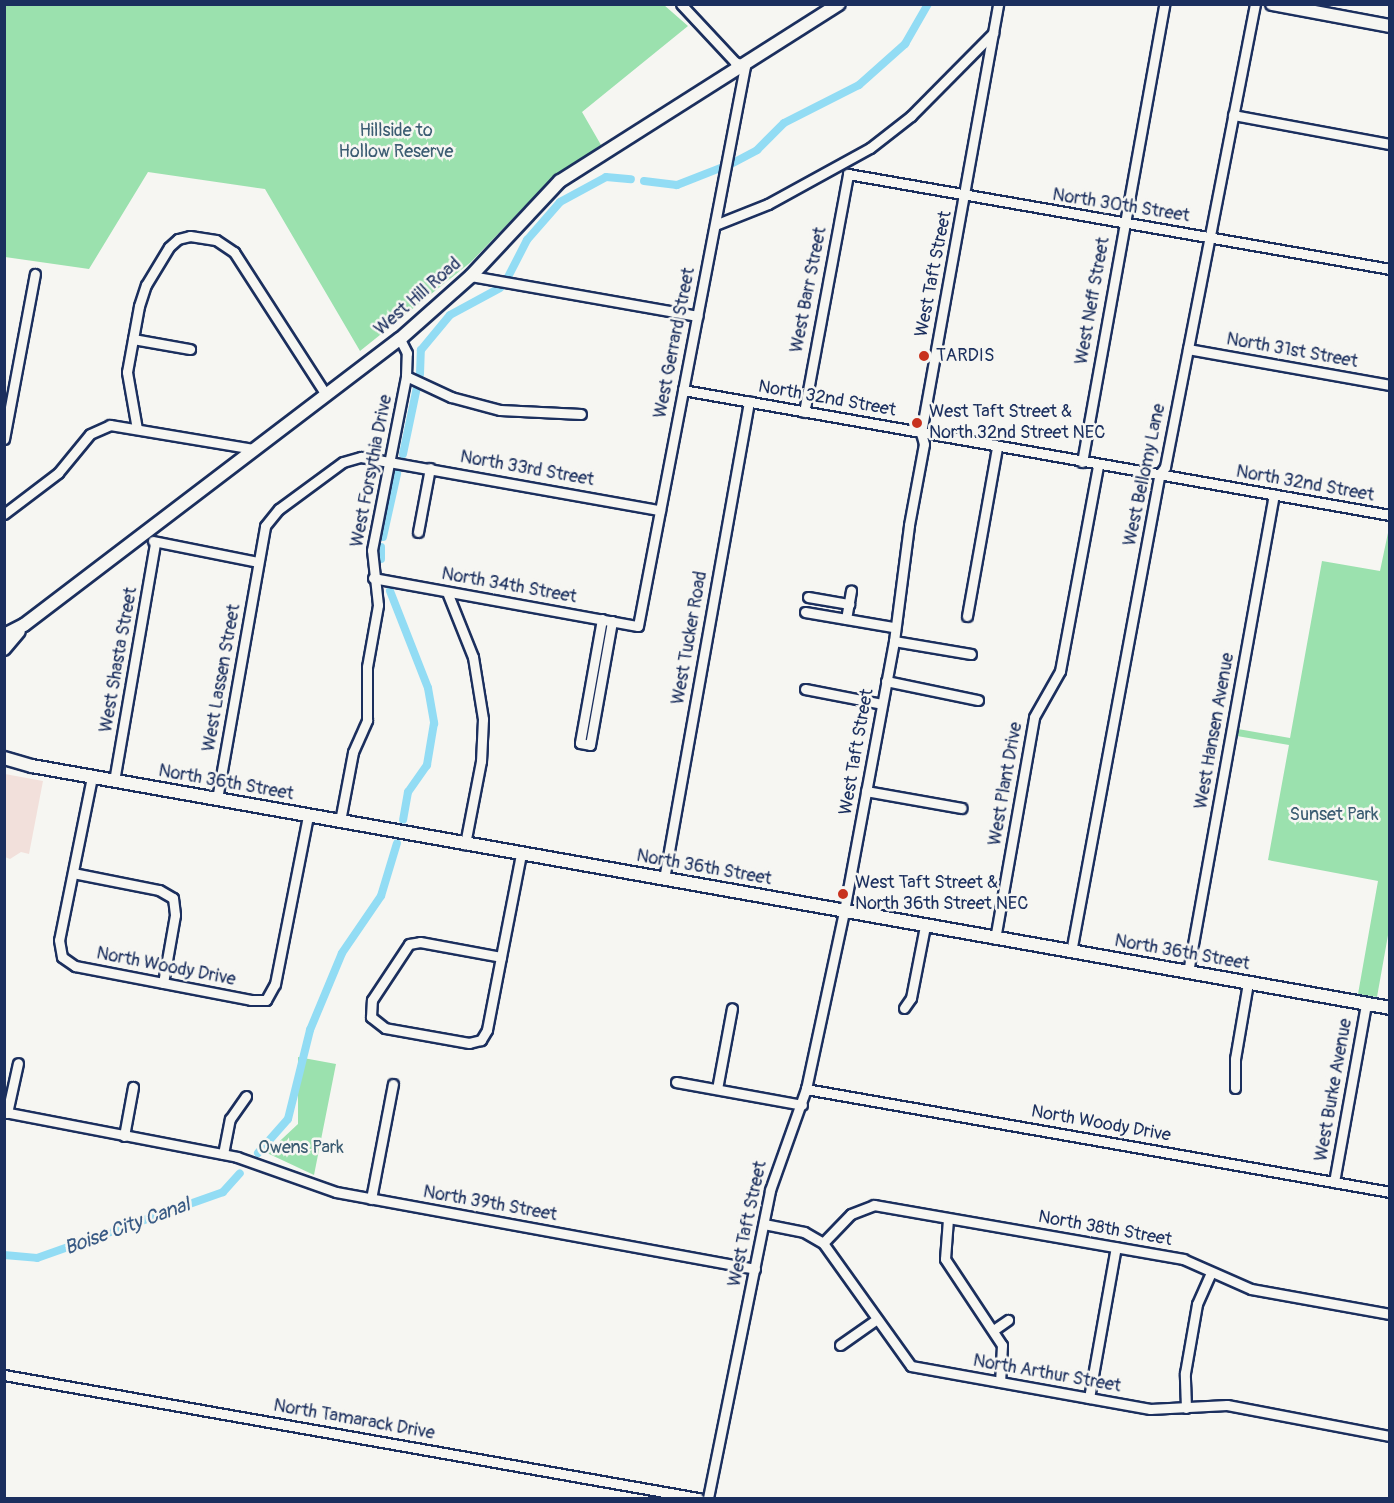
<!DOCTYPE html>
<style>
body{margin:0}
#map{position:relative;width:1394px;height:1503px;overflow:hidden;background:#f6f6f2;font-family:Pangolin,sans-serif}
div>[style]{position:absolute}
.built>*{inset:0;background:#f2e0db}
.green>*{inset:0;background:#9be1ae}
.canal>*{height:8px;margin:-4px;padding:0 4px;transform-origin:4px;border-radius:4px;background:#92dcf4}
.roads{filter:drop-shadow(2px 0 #1b2f5e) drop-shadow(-2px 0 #1b2f5e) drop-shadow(0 2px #1b2f5e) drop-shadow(0 -2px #1b2f5e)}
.minor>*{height:9px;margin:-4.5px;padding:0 4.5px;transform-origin:4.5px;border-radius:4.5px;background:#f6f6f2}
.tertiary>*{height:12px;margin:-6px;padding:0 6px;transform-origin:6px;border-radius:6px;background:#f6f6f2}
.dots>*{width:16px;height:16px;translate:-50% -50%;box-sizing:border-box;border:3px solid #f6f6f2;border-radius:50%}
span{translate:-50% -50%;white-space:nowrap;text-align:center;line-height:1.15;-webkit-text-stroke:5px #f6f6f2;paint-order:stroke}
.park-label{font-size:18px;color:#3b5c72}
.street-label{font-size:18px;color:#1b2f5e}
.poi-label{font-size:18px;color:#1b2f5e}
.left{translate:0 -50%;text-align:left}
.water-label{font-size:20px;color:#395a84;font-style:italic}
.frame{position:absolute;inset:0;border:6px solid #1b2f5e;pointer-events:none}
</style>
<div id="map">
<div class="built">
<i style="clip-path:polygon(5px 774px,43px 781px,29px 854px,21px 852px,10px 859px,5px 857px)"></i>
</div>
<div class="green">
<i style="clip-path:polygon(664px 5px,688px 26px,582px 112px,601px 145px,551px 179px,471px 262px,360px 351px,265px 189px,148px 172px,89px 269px,5px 257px,5px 5px)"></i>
<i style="clip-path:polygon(1389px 528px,1390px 924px,1377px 997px,1358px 994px,1378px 881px,1268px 860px,1289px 745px,1237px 736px,1238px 729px,1290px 738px,1322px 561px,1380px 571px)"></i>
<i style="clip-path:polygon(298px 1057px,336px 1064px,314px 1175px,267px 1153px,298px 1124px)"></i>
</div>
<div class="canal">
<i style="left:731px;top:164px;width:30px;rotate:-28deg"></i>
<i style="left:757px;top:150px;width:38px;rotate:-45deg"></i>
<i style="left:784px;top:123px;width:84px;rotate:-26.9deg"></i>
<i style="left:859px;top:85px;width:62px;rotate:-41.7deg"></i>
<i style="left:905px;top:44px;width:46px;rotate:-60.1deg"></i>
<i style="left:644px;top:181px;width:33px;rotate:7deg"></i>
<i style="left:677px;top:185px;width:49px;rotate:-21.4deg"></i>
<i style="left:508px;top:277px;width:42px;rotate:-62.8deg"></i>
<i style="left:527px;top:240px;width:50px;rotate:-49deg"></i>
<i style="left:560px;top:202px;width:52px;rotate:-28.5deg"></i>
<i style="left:606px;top:177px;width:25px;rotate:5deg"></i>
<i style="left:420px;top:374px;width:24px;rotate:-88deg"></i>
<i style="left:421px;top:350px;width:45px;rotate:-50.4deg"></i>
<i style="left:450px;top:315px;width:57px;rotate:-28.4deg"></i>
<i style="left:403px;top:454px;width:68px;rotate:-78.2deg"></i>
<i style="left:383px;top:537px;width:65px;rotate:-77.5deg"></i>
<i style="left:381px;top:547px;width:12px;rotate:90deg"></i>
<i style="left:390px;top:591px;width:104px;rotate:68.6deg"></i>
<i style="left:428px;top:688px;width:36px;rotate:80deg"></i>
<i style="left:434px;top:723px;width:43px;rotate:99.5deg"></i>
<i style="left:427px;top:765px;width:33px;rotate:125deg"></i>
<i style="left:408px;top:792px;width:28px;rotate:100deg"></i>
<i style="left:258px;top:1153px;width:45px;rotate:-48.6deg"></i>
<i style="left:288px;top:1119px;width:92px;rotate:-76.1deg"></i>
<i style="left:310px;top:1030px;width:83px;rotate:-67.4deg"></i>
<i style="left:342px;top:953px;width:69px;rotate:-55.6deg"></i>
<i style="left:381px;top:896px;width:55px;rotate:-73.2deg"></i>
<i style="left:4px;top:1255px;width:33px;rotate:5deg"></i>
<i style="left:37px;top:1258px;width:197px;rotate:-19.5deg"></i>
<i style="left:223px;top:1192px;width:25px;rotate:-48deg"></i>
</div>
<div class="roads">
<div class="minor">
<i style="left:1233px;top:115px;width:160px;rotate:10.5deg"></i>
<i style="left:848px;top:174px;width:550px;rotate:9.94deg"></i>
<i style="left:715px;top:225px;width:57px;rotate:-21.6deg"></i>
<i style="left:768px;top:204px;width:116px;rotate:-28.8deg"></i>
<i style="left:870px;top:148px;width:52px;rotate:-38deg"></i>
<i style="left:911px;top:116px;width:117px;rotate:-45.3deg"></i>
<i style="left:471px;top:276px;width:230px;rotate:10deg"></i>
<i style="left:133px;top:339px;width:58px;rotate:10deg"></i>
<i style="left:1188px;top:349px;width:205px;rotate:10.1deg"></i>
<i style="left:406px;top:376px;width:50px;rotate:25deg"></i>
<i style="left:451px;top:397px;width:51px;rotate:14.9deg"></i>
<i style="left:500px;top:410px;width:81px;rotate:2.8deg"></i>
<i style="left:683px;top:390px;width:718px;rotate:10.03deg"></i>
<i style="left:804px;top:412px;width:242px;rotate:-79.5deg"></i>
<i style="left:137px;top:429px;width:58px;rotate:-100deg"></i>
<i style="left:127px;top:372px;width:67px;rotate:-79.7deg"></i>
<i style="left:139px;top:306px;width:22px;rotate:-72deg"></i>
<i style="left:146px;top:285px;width:44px;rotate:-58.8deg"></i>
<i style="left:169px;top:247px;width:12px;rotate:-42deg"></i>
<i style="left:178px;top:239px;width:12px;rotate:-14deg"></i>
<i style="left:190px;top:236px;width:26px;rotate:9deg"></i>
<i style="left:216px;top:240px;width:22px;rotate:34deg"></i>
<i style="left:234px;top:252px;width:170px;rotate:57.2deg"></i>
<i style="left:4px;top:439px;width:168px;rotate:-79.4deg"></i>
<i style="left:1082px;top:462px;width:465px;rotate:-79.8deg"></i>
<i style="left:4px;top:514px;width:68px;rotate:-37.2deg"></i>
<i style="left:58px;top:473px;width:50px;rotate:-50.6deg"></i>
<i style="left:90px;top:434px;width:22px;rotate:-24deg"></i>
<i style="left:110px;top:425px;width:145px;rotate:9.5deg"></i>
<i style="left:418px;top:532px;width:65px;rotate:-79.4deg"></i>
<i style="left:153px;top:541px;width:107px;rotate:11.3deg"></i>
<i style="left:373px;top:578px;width:269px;rotate:10.3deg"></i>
<i style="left:638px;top:626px;width:570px;rotate:-79.18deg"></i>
<i style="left:745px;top:66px;width:11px;rotate:-158deg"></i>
<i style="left:735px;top:62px;width:79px;rotate:-133deg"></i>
<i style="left:447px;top:592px;width:70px;rotate:68.2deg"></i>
<i style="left:473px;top:657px;width:63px;rotate:80.8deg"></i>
<i style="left:483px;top:719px;width:42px;rotate:92.7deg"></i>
<i style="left:481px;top:761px;width:85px;rotate:100.9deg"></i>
<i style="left:808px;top:597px;width:42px;rotate:9.7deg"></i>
<i style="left:805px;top:612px;width:89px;rotate:9.7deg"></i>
<i style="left:967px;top:616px;width:172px;rotate:-79.9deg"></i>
<i style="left:602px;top:619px;width:126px;rotate:100.1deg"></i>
<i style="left:580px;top:743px;width:10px;rotate:11deg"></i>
<i style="left:590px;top:745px;width:126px;rotate:-79.9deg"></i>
<i style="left:846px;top:619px;width:29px;rotate:-80deg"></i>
<i style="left:894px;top:641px;width:78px;rotate:9.6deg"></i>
<i style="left:886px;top:681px;width:94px;rotate:11.7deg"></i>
<i style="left:805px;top:689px;width:78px;rotate:11deg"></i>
<i style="left:92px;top:777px;width:166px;rotate:101.4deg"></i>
<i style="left:59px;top:940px;width:17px;rotate:80deg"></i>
<i style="left:62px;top:957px;width:16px;rotate:35deg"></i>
<i style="left:75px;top:966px;width:179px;rotate:10.9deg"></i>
<i style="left:251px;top:1000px;width:15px"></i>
<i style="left:266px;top:1000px;width:18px;rotate:-61deg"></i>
<i style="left:275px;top:984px;width:171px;rotate:-78.9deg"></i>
<i style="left:114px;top:781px;width:241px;rotate:-80.2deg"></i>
<i style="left:866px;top:791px;width:97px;rotate:10.1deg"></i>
<i style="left:217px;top:799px;width:277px;rotate:-80deg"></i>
<i style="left:265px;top:526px;width:22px;rotate:-51deg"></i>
<i style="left:279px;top:509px;width:79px;rotate:-36.3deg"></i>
<i style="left:343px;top:462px;width:19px;rotate:-16deg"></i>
<i style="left:361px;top:457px;width:304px;rotate:10.1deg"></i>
<i style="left:340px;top:821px;width:70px;rotate:-79.3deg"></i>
<i style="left:353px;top:752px;width:35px;rotate:-66deg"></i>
<i style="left:367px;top:720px;width:53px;rotate:-90deg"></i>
<i style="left:367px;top:667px;width:63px;rotate:-79.9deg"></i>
<i style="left:378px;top:605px;width:55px;rotate:-96.2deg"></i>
<i style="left:372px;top:550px;width:177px;rotate:-78.9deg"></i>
<i style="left:406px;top:376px;width:23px;rotate:-88deg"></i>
<i style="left:407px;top:353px;width:16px;rotate:-117deg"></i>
<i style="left:73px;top:873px;width:88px;rotate:11.2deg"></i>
<i style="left:159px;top:890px;width:16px;rotate:30deg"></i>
<i style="left:173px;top:898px;width:17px;rotate:83deg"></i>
<i style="left:175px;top:915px;width:69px;rotate:100deg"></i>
<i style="left:664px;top:879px;width:485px;rotate:-79.9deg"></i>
<i style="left:995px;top:939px;width:225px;rotate:-80deg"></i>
<i style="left:1034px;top:717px;width:53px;rotate:-60.5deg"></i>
<i style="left:1060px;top:671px;width:209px;rotate:-79.5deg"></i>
<i style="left:1071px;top:952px;width:485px;rotate:-79.5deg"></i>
<i style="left:1159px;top:475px;width:10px;rotate:-53deg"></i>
<i style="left:1165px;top:467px;width:472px;rotate:-79deg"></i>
<i style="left:501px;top:957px;width:74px;rotate:100.9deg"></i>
<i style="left:487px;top:1030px;width:12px;rotate:121deg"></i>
<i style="left:481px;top:1040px;width:12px;rotate:166deg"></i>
<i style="left:469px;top:1043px;width:85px;rotate:-169.9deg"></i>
<i style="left:385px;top:1028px;width:18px;rotate:-142deg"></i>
<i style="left:371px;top:1017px;width:17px;rotate:-87deg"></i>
<i style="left:372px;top:1000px;width:67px;rotate:-56.5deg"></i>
<i style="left:409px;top:944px;width:11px;rotate:-10deg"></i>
<i style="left:420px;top:942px;width:82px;rotate:10.5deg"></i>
<i style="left:501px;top:957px;width:105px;rotate:-79deg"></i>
<i style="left:1188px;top:972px;width:485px;rotate:-79.8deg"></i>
<i style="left:904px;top:1008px;width:12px;rotate:-55deg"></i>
<i style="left:911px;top:998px;width:73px;rotate:-79deg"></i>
<i style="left:676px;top:1082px;width:128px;rotate:10.3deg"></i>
<i style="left:1235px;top:1088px;width:29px;rotate:-90deg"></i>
<i style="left:1235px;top:1059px;width:77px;rotate:-80.3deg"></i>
<i style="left:717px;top:1089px;width:82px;rotate:-79.5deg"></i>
<i style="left:806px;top:1089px;width:593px;rotate:10deg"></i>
<i style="left:4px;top:1112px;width:237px;rotate:10.9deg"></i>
<i style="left:237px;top:1157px;width:105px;rotate:19.5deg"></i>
<i style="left:336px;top:1192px;width:426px;rotate:10.4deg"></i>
<i style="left:7px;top:1113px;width:51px;rotate:-77.6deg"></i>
<i style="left:124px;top:1136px;width:50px;rotate:-79.6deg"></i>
<i style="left:223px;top:1154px;width:36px;rotate:-79deg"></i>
<i style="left:230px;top:1119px;width:28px;rotate:-55deg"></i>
<i style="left:1334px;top:1182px;width:181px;rotate:-79.8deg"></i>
<i style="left:371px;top:1199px;width:117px;rotate:-79.2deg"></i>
<i style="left:948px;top:1219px;width:40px;rotate:94.3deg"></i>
<i style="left:945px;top:1259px;width:103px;rotate:56.5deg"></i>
<i style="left:1002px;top:1345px;width:37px;rotate:93deg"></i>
<i style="left:764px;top:1224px;width:41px;rotate:11.3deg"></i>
<i style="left:804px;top:1232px;width:22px;rotate:30deg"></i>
<i style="left:823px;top:1243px;width:151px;rotate:54.4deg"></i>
<i style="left:911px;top:1366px;width:243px;rotate:10.2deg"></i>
<i style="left:1150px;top:1409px;width:77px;rotate:-3deg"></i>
<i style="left:1227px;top:1405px;width:166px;rotate:10.8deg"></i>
<i style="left:823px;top:1243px;width:40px;rotate:-46deg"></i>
<i style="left:851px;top:1214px;width:25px;rotate:-21deg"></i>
<i style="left:874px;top:1205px;width:314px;rotate:9.9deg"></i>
<i style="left:1183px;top:1259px;width:74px;rotate:23.8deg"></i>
<i style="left:1251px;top:1289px;width:141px;rotate:10.2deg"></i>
<i style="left:995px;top:1329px;width:16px;rotate:-35deg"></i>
<i style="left:840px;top:1345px;width:45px;rotate:-35.1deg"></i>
<i style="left:4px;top:1375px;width:705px;rotate:10.05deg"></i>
<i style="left:1089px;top:1398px;width:153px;rotate:-79.9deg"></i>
<i style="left:1186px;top:1408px;width:35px;rotate:-92deg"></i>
<i style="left:1185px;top:1373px;width:70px;rotate:-80.1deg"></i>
<i style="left:1197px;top:1304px;width:35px;rotate:-66deg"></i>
<i style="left:708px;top:1498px;width:314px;rotate:-78.6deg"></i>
<i style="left:770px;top:1190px;width:107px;rotate:-70.4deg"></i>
<i style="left:806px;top:1089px;width:182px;rotate:-77.9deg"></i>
<i style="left:844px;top:911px;width:275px;rotate:-79.5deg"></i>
<i style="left:894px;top:641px;width:117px;rotate:-82.6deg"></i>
<i style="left:909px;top:525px;width:82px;rotate:-79.5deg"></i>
<i style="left:924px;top:444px;width:11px;rotate:-105deg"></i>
<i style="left:921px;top:433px;width:436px;rotate:-79.8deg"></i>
</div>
<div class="tertiary">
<i style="left:1272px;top:4px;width:120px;rotate:10.6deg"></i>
<i style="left:4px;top:635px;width:22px;rotate:-27deg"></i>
<i style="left:24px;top:625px;width:472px;rotate:-37.3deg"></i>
<i style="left:400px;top:339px;width:95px;rotate:-41.6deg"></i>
<i style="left:471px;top:276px;width:130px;rotate:-46.9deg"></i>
<i style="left:560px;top:181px;width:330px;rotate:-32.4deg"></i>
<i style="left:4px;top:649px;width:23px;rotate:-50deg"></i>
<i style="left:4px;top:758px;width:29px;rotate:16deg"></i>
<i style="left:32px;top:766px;width:1379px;rotate:10.1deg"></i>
</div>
</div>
<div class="dots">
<i style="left:924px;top:356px;background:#c8321e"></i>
<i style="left:917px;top:423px;background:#c8321e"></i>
<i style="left:843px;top:894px;background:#c8321e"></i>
</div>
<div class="park-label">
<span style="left:396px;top:142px">Hillside to<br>Hollow Reserve</span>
<span style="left:1334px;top:815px">Sunset Park</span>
<span style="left:301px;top:1148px">Owens Park</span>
</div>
<div class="street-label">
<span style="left:1121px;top:206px;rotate:9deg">North 30th Street</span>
<span style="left:934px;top:274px;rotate:-79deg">West Taft Street</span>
<span style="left:809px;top:290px;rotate:-79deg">West Barr Street</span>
<span style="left:418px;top:297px;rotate:-41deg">West Hill Road</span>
<span style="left:1093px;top:301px;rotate:-80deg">West Neff Street</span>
<span style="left:675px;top:343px;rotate:-79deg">West Gerrard Street</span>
<span style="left:1292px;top:351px;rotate:10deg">North 31st Street</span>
<span style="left:827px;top:399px;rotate:10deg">North 32nd Street</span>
<span style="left:527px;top:469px;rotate:10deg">North 33rd Street</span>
<span style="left:372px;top:471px;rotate:-79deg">West Forsythia Drive</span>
<span style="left:1145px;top:475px;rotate:-78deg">West Bellomy Lane</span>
<span style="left:1305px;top:484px;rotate:10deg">North 32nd Street</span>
<span style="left:509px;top:586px;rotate:10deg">North 34th Street</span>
<span style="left:690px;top:638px;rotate:-80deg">West Tucker Road</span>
<span style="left:119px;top:660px;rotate:-80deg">West Shasta Street</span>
<span style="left:222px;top:678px;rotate:-80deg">West Lassen Street</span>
<span style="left:1215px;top:731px;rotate:-80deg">West Hansen Avenue</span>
<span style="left:857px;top:752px;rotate:-80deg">West Taft Street</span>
<span style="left:226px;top:783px;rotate:10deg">North 36th Street</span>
<span style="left:1006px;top:784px;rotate:-80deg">West Plant Drive</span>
<span style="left:704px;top:868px;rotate:10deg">North 36th Street</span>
<span style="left:1182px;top:953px;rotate:10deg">North 36th Street</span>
<span style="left:166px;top:967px;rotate:11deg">North Woody Drive</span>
<span style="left:1334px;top:1090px;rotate:-80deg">West Burke Avenue</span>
<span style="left:1101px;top:1124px;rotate:10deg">North Woody Drive</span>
<span style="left:490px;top:1204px;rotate:10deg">North 39th Street</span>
<span style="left:748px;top:1224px;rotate:-78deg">West Taft Street</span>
<span style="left:1105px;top:1229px;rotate:10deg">North 38th Street</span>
<span style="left:1047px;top:1374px;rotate:10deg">North Arthur Street</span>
<span style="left:354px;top:1420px;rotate:10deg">North Tamarack Drive</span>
</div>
<div class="poi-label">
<span class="left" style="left:936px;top:356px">TARDIS</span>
<span class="left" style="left:929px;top:423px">West Taft Street &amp;<br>North 32nd Street NEC</span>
<span class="left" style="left:855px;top:894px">West Taft Street &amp;<br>North 36th Street NEC</span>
</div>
<div class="water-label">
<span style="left:127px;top:1226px;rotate:-20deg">Boise City Canal</span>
</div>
<div class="frame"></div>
</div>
